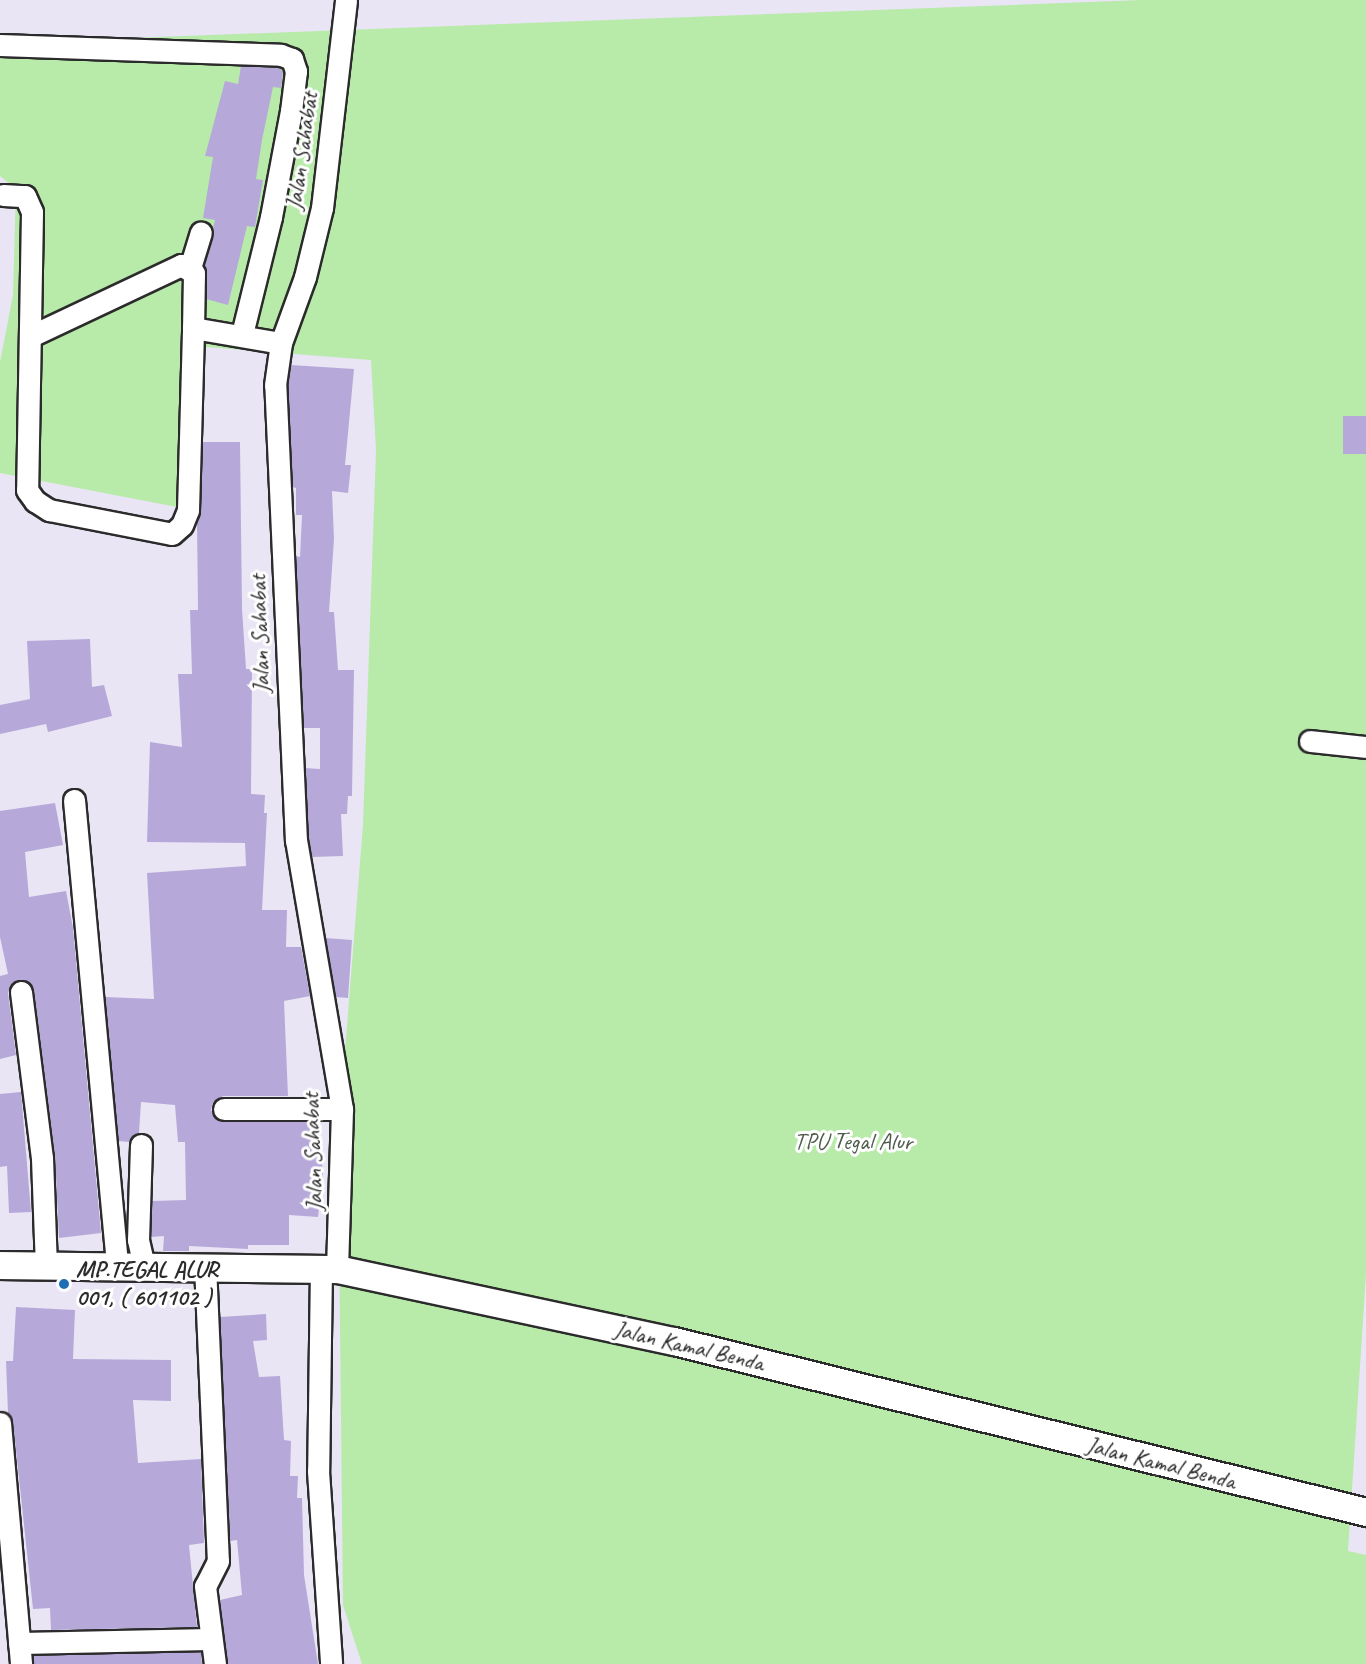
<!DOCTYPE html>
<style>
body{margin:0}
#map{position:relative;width:1366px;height:1664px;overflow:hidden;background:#e9e5f4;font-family:Caveat,sans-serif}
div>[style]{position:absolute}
.green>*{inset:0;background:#b8eaaa}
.building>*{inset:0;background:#b6a9d9;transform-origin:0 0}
.roads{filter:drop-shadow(2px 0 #2b2b2b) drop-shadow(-2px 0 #2b2b2b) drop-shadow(0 2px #2b2b2b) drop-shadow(0 -2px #2b2b2b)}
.minor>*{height:21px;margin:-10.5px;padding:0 10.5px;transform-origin:10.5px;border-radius:10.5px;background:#fff}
.major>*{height:27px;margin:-13.5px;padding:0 13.5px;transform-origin:13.5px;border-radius:13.5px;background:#fff}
.dots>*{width:16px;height:16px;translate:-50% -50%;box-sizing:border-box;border:3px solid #fff;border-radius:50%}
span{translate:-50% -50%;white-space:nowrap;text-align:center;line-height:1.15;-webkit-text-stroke:6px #fff;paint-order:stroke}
.street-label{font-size:24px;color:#2b2b2b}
.park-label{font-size:24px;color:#4e5b4b}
.poi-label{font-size:24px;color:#2b2b2b;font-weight:700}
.left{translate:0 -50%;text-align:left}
</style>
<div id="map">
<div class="green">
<i style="clip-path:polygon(1142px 0,1366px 0,1366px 1274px,1348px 1551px,1366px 1555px,1366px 1664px,362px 1664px,343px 1605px,338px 1139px,363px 825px,376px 450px,371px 360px,206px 347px,177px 507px,0 473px,0 362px,13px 295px,16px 189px,0 176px,0 43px)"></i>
</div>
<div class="building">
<i style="clip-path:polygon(241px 66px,279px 68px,283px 72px,281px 88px,273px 87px,262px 140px,256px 179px,263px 180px,255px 227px,247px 226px,228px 305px,206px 299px,204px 266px,215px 220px,203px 218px,213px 157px,205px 156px,225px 81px,238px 84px)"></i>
<i style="clip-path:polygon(291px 365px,354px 369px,345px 465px,351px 465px,348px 493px,332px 491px,334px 539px,329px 612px,334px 612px,338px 670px,354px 670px,352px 796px,348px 796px,347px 814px,341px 814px,343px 856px,312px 857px,308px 832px,305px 768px,320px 769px,320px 728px,304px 728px,296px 556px,300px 557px,302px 515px,296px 515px,296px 488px,292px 487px,288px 386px)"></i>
<i style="left:1343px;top:416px;width:23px;height:38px"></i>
<i style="clip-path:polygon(203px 442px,240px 442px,242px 609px,246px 669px,252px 669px,251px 794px,265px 795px,264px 813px,267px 813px,262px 910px,287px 910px,286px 947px,301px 947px,310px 996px,284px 1001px,288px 1096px,223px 1096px,213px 1102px,211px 1110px,217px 1120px,224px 1122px,319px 1122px,323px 1177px,318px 1217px,289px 1215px,289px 1245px,248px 1245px,248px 1249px,189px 1246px,189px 1251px,163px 1251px,164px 1236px,151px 1237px,152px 1201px,186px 1200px,185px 1142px,178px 1142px,175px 1105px,141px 1102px,139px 1133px,129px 1142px,118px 1141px,105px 997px,154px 999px,147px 873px,246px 866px,245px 843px,147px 842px,150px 742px,182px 747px,178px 674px,192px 674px,190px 610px,198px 610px,197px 521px)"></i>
<i style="clip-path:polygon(90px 639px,92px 687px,104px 685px,112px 716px,48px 732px,46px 724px,0 734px,0 705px,30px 699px,27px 641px)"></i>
<i style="clip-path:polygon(55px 803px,63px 845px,25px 852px,29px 897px,66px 891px,73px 928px,101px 1233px,59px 1238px,55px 1156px,34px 990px,25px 980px,13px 982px,8px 993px,16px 1055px,0 1059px,0 976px,8px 974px,0 937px,0 811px)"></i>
<i style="clip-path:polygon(326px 938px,352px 940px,348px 998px,336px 997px)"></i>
<i style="clip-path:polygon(21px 1092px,31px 1212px,9px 1213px,7px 1166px,0 1167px,0 1094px)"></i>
<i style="clip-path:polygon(16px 1307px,75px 1310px,73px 1359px,171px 1360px,171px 1401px,133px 1400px,138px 1463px,201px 1459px,204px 1543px,189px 1545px,197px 1627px,51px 1630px,50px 1608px,33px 1609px,13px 1422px,8px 1413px,6px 1361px,13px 1361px)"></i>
<i style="clip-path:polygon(266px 1314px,267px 1340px,253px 1341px,259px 1377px,280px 1376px,284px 1440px,291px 1441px,290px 1476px,298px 1476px,297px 1498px,302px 1498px,304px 1575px,318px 1664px,228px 1664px,220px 1600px,242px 1595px,237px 1540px,230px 1541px,220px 1317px)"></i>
<i style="clip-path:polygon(201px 1652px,202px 1664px,34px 1664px,33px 1655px)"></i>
</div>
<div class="roads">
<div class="minor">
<i style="left:0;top:45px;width:281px;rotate:2deg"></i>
<i style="left:281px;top:55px;width:12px;rotate:20deg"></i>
<i style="left:292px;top:59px;width:13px;rotate:72deg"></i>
<i style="left:296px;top:71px;width:40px;rotate:97.1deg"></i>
<i style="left:291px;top:111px;width:108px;rotate:100.7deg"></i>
<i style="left:271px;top:217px;width:121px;rotate:103.9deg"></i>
<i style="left:3px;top:195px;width:22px;rotate:3deg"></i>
<i style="left:25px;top:196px;width:17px;rotate:66deg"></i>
<i style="left:32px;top:212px;width:278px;rotate:91deg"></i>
<i style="left:27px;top:490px;width:14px;rotate:54deg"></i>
<i style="left:35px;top:501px;width:17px;rotate:33deg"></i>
<i style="left:49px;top:510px;width:125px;rotate:11deg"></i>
<i style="left:172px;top:534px;width:13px;rotate:-42deg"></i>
<i style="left:182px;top:525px;width:16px;rotate:-68deg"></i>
<i style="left:188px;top:510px;width:182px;rotate:-88.4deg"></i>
<i style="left:193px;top:328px;width:89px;rotate:9.7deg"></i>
<i style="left:190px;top:268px;width:37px;rotate:-73deg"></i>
<i style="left:33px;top:335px;width:164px;rotate:-25.3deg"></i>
<i style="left:181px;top:265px;width:15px;rotate:32deg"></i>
<i style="left:194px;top:273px;width:55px;rotate:91deg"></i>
<i style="left:1310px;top:741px;width:56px;rotate:6.1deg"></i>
<i style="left:74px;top:800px;width:469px;rotate:84.7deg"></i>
<i style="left:21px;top:992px;width:167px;rotate:82.8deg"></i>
<i style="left:42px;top:1158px;width:108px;rotate:87.9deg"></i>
<i style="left:224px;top:1109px;width:118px"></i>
<i style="left:141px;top:1145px;width:95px;rotate:91.8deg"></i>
<i style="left:138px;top:1240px;width:28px;rotate:77deg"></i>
<i style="left:205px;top:1265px;width:296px;rotate:87.5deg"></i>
<i style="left:218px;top:1561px;width:28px;rotate:117deg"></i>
<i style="left:205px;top:1586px;width:79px;rotate:82.7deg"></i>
<i style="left:321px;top:1268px;width:203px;rotate:90.8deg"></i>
<i style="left:318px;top:1471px;width:193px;rotate:86.1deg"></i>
<i style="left:337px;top:1269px;width:160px;rotate:-88.2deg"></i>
<i style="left:342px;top:1109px;width:272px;rotate:-99.7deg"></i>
<i style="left:296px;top:841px;width:456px;rotate:-92.6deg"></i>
<i style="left:275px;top:385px;width:42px;rotate:-81.9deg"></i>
<i style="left:281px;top:343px;width:70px;rotate:-70deg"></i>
<i style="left:305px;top:277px;width:71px;rotate:-76.2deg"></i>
<i style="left:322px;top:208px;width:209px;rotate:-83.4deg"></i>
<i style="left:0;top:1423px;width:242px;rotate:85deg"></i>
<i style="left:19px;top:1643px;width:192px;rotate:-1.2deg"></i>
</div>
<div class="major">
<i style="left:0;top:1265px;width:337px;rotate:0.7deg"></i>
<i style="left:337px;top:1269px;width:345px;rotate:12.1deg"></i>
<i style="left:674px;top:1341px;width:713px;rotate:13.88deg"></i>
</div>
</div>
<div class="dots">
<i style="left:64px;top:1284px;background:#1f6fb2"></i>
</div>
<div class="street-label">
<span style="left:302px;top:151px;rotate:-82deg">Jalan Sahabat</span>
<span style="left:260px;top:634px;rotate:-92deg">Jalan Sahabat</span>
<span style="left:313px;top:1152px;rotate:-92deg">Jalan Sahabat</span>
<span style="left:689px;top:1346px;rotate:13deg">Jalan Kamal Benda</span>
<span style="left:1161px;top:1463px;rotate:14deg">Jalan Kamal Benda</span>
</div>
<div class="park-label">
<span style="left:853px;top:1142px">TPU Tegal Alur</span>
</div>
<div class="poi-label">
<span class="left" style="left:76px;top:1284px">MP.TEGAL ALUR<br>001, ( 601102 )</span>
</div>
</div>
